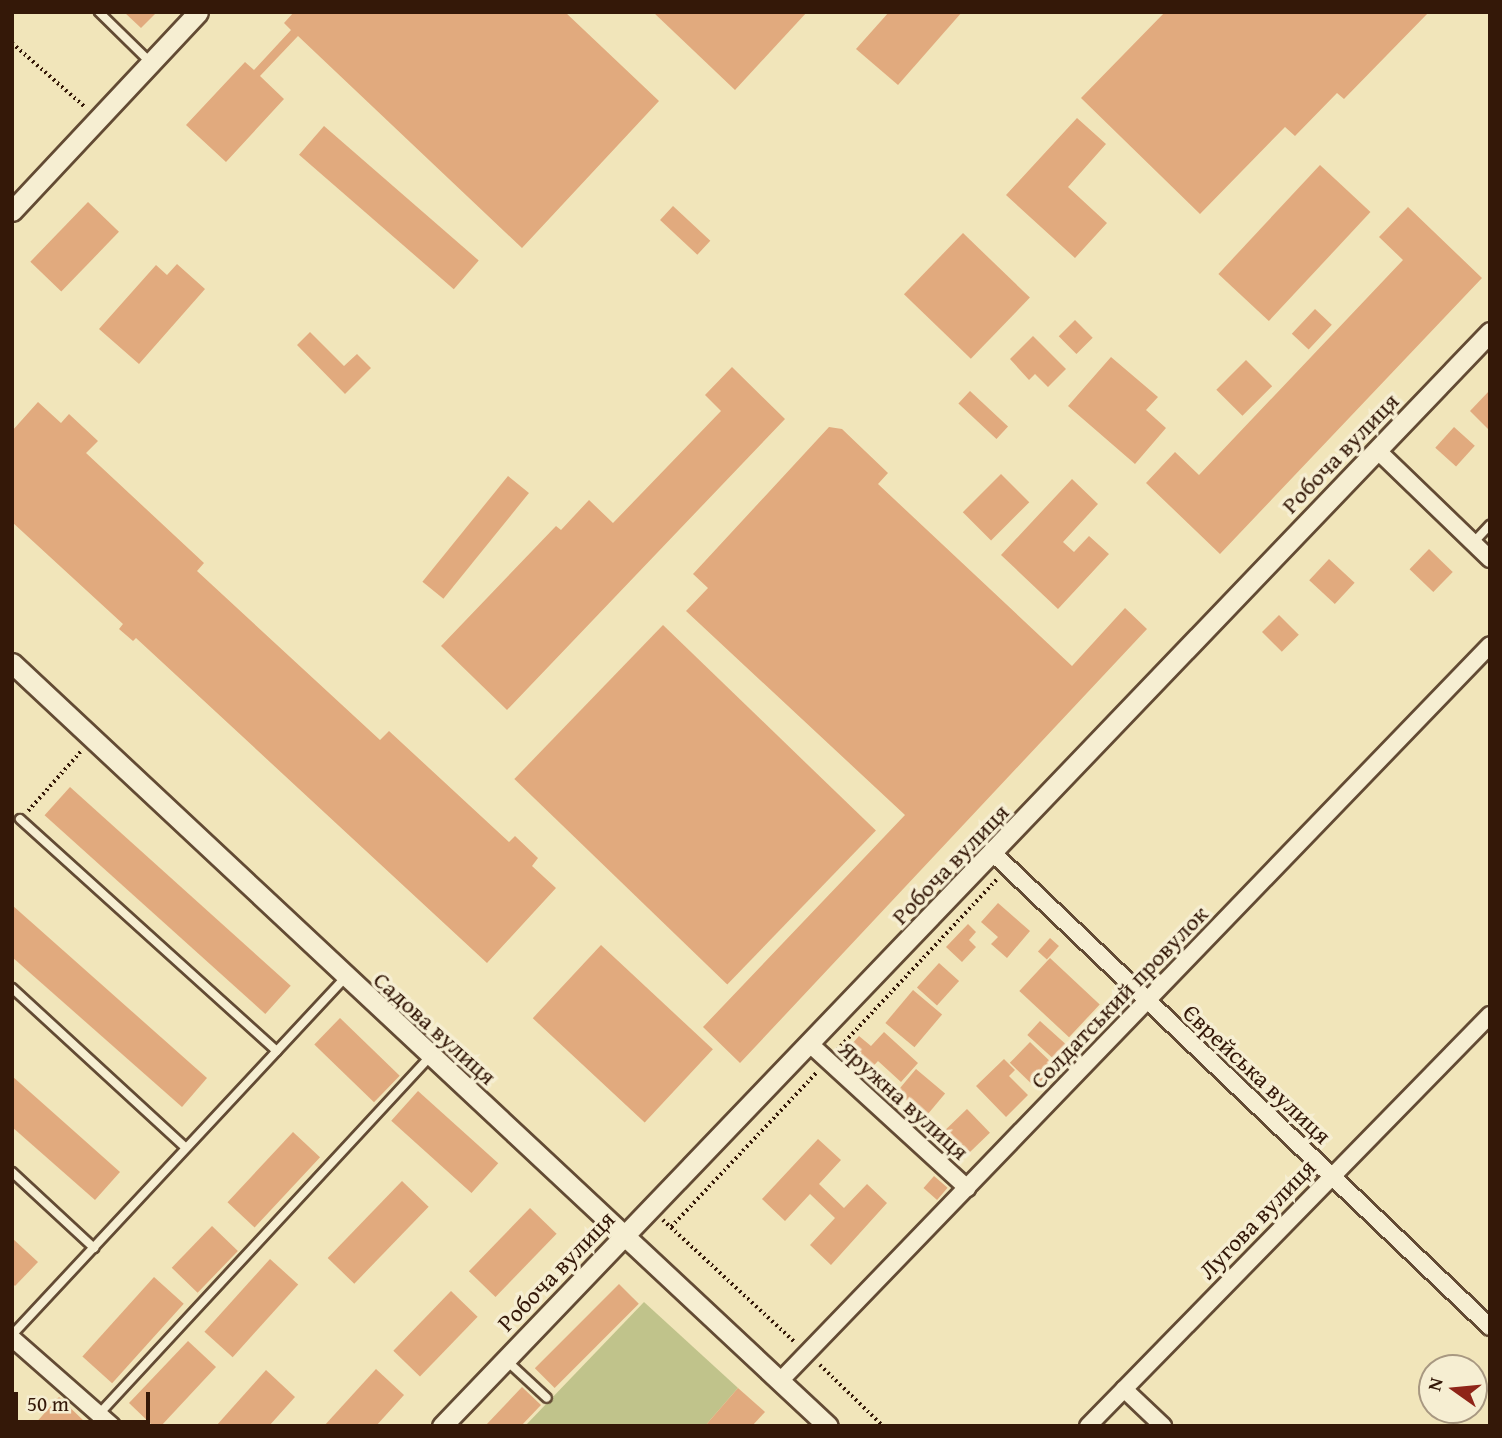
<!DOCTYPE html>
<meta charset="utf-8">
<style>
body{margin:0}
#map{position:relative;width:1502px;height:1438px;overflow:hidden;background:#f1e5ba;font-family:"Gentium Book Plus",serif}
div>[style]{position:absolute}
.green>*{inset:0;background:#c0c38b}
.building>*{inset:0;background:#e1aa7e;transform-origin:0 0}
.path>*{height:3.5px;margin-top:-1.75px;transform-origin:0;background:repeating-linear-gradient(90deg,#341808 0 2px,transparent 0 5.5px)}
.roads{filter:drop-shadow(2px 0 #634b34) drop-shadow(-2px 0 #634b34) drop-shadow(0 2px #634b34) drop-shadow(0 -2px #634b34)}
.service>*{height:8px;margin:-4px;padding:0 4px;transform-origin:4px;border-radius:4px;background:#f6eed2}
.minor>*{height:16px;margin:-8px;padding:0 8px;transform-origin:8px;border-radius:8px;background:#f6eed2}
.tertiary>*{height:19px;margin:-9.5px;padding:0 9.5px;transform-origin:9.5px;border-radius:9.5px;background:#f6eed2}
span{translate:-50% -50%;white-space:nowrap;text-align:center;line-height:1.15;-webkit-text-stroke:7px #f6eed2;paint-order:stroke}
.street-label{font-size:24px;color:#341808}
.frame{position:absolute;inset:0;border:14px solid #341808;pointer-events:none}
.north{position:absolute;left:1418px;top:1354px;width:70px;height:70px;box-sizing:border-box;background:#f6eed2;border:2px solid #a89881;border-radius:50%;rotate:285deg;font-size:19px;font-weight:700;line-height:28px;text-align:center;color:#341808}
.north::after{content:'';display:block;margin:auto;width:24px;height:32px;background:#8f2418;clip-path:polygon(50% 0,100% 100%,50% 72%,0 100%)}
.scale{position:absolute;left:14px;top:1392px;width:136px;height:32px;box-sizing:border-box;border:4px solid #341808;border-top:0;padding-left:9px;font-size:21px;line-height:24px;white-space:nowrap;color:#341808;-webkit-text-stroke:5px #f6eed2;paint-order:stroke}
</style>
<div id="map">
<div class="green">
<i style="clip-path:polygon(644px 1302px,738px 1388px,705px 1426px,525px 1426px)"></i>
</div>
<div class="building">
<i style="clip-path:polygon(124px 12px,157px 12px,141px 28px)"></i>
<i style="clip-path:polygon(294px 12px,565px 12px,659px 101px,522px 248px,298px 36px,260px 76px,284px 99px,226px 162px,186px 125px,245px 62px,254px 70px,291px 30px,284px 23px)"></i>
<i style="clip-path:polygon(653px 12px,807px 12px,735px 90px)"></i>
<i style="clip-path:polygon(889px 12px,962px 12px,898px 85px,856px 49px)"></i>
<i style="clip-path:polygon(1165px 12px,1429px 12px,1344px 99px,1337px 93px,1295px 136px,1285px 127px,1200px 214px,1081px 98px)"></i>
<i style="clip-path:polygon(1077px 118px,1106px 144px,1068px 187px,1107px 223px,1075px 258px,1006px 195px)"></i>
<i style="left:324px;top:126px;width:205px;height:38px;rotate:41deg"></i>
<i style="left:1320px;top:165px;width:69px;height:149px;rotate:43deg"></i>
<i style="left:88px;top:202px;width:43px;height:83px;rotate:44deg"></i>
<i style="left:673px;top:206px;width:51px;height:19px;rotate:43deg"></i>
<i style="clip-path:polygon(1408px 207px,1482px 278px,1220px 554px,1146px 483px,1175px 452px,1199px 475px,1403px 260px,1379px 237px)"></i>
<i style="left:963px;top:233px;width:93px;height:85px;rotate:44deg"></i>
<i style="clip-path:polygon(177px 264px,205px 289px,139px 364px,99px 329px,156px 265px,167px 275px)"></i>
<i style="left:1315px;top:309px;width:23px;height:34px;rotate:43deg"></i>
<i style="left:1075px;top:320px;width:25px;height:23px;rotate:45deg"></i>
<i style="clip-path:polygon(310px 332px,344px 366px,357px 354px,371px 368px,345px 394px,297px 345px)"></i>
<i style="clip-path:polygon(1033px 336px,1066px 369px,1048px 387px,1035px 374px,1029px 380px,1010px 359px)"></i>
<i style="clip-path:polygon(1111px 357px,1158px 397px,1146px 410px,1166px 428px,1135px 464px,1068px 406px)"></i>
<i style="left:1246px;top:360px;width:37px;height:42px;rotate:45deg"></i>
<i style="clip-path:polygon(732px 367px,785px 419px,507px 710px,441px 646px,556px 526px,561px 530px,589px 500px,613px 523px,721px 411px,705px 395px)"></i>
<i style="clip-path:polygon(1490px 390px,1490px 431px,1470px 411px)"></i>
<i style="left:970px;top:391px;width:52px;height:17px;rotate:43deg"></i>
<i style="clip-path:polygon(38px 402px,61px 423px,69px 414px,98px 441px,86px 453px,204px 563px,197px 571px,380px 740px,389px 731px,509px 842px,515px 836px,538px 858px,532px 866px,556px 888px,487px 963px,136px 638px,133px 641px,119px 629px,123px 624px,12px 522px,12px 431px)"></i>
<i style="clip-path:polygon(829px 427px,842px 429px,888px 473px,878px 484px,1072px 666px,1125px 608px,1147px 629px,740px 1063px,703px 1027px,905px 815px,686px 611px,708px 588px,693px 574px)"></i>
<i style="left:1454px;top:427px;width:28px;height:28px;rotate:42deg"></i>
<i style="left:1001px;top:474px;width:40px;height:54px;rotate:45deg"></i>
<i style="left:508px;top:476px;width:27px;height:136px;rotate:39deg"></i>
<i style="clip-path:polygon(1072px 479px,1098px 504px,1063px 542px,1074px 552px,1089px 536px,1109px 554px,1058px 609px,1001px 555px)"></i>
<i style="left:1429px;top:549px;width:33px;height:28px;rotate:44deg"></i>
<i style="left:1329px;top:559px;width:35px;height:29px;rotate:43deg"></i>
<i style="left:1279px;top:615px;width:28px;height:24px;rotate:45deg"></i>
<i style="left:663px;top:625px;width:296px;height:214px;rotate:44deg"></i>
<i style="left:70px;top:787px;width:297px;height:38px;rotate:42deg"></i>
<i style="clip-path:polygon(998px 903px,1030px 931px,1007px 958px,991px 944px,998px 937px,981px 922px)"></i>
<i style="clip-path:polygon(12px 905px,207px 1078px,182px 1107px,12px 957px)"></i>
<i style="clip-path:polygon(968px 924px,976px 932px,969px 940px,976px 947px,962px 962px,946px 947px)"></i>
<i style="left:1050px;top:938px;width:12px;height:18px;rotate:42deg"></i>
<i style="left:601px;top:945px;width:153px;height:100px;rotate:43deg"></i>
<i style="left:1050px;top:958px;width:68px;height:45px;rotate:43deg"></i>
<i style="left:939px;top:963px;width:27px;height:33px;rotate:42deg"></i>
<i style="left:913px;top:990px;width:38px;height:43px;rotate:40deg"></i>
<i style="left:340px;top:1018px;width:83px;height:37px;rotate:44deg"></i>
<i style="left:1040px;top:1021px;width:40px;height:19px;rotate:42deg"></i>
<i style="clip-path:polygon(884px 1032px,918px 1063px,901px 1082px,878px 1061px,866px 1074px,843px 1054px,859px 1036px,871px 1046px)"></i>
<i style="left:1030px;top:1042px;width:35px;height:29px;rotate:44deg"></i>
<i style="clip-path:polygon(1004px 1059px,1015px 1070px,1009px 1076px,1028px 1095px,1006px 1117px,976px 1086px)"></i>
<i style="left:916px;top:1069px;width:38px;height:30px;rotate:40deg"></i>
<i style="clip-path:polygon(12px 1076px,120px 1172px,95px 1200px,12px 1127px)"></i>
<i style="left:418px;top:1091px;width:108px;height:40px;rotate:42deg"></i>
<i style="left:967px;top:1109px;width:33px;height:32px;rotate:46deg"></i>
<i style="left:293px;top:1132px;width:37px;height:96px;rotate:43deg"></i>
<i style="clip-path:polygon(818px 1139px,841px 1160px,819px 1184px,844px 1208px,867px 1184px,887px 1203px,831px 1265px,810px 1245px,835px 1218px,810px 1194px,785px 1221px,762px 1199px)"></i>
<i style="left:934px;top:1176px;width:18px;height:16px;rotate:41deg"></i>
<i style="left:402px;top:1181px;width:37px;height:107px;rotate:44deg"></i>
<i style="left:530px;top:1208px;width:37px;height:88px;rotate:44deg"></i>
<i style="left:212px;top:1226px;width:36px;height:58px;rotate:44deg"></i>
<i style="clip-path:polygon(12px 1238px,38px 1262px,15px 1286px,12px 1283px)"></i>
<i style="left:270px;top:1259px;width:38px;height:98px;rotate:42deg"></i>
<i style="left:154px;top:1277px;width:40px;height:107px;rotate:42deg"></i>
<i style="left:619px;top:1284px;width:28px;height:119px;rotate:45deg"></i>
<i style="left:451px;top:1291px;width:37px;height:83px;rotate:44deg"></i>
<i style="clip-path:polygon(188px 1341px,216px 1367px,161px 1426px,153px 1426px,129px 1403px)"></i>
<i style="clip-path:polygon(376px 1369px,404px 1395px,376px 1426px,324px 1426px)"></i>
<i style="clip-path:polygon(266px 1370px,295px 1397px,269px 1426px,216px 1426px)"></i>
<i style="clip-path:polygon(522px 1387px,541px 1405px,521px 1426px,485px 1426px)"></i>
<i style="clip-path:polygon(738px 1388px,765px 1412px,752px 1426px,705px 1426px)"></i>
<i style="clip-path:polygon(59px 1397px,85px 1422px,90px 1426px,33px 1426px)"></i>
</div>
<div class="path">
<i style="left:12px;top:43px;width:96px;rotate:41.2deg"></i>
<i style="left:28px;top:811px;width:80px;rotate:-48.5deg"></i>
<i style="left:837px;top:1050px;width:234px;rotate:-46.9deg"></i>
<i style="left:663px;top:1220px;width:181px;rotate:42.8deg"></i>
<i style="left:671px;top:1227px;width:214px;rotate:-46.7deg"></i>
<i style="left:820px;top:1365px;width:88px;rotate:44.1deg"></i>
</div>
<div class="roads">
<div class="service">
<i style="left:99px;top:12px;width:73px;rotate:44.4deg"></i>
<i style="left:1473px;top:543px;width:25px;rotate:-47deg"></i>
<i style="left:20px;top:819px;width:346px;rotate:42.1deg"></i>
<i style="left:12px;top:988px;width:236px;rotate:42.6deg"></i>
<i style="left:12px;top:1172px;width:112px;rotate:42.8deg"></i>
<i style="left:12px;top:1335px;width:488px;rotate:-47deg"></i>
<i style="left:507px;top:1361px;width:54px;rotate:42.8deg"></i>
<i style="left:99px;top:1414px;width:488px;rotate:-47.2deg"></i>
</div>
<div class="minor">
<i style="left:1377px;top:450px;width:157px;rotate:44deg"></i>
<i style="left:994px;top:854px;width:685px;rotate:43.64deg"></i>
<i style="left:811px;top:1045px;width:212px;rotate:42.5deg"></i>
<i style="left:12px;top:1338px;width:133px;rotate:41.3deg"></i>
<i style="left:781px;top:1380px;width:1021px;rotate:-46.03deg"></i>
<i style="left:1124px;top:1389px;width:54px;rotate:43.5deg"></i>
<i style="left:1088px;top:1426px;width:575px;rotate:-45.63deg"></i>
</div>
<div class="tertiary">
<i style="left:12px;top:211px;width:272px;rotate:-46.9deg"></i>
<i style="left:12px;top:663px;width:1117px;rotate:43.08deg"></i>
<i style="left:442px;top:1426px;width:1515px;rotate:-46.23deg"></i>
</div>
</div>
<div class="street-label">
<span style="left:1340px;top:453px;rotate:-46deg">Робоча вулиця</span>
<span style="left:950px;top:864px;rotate:-46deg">Робоча вулиця</span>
<span style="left:1119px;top:997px;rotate:-46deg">Солдатський провулок</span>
<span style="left:435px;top:1028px;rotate:42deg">Садова вулиця</span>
<span style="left:1257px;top:1074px;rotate:43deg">Єврейська вулиця</span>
<span style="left:904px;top:1100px;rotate:42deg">Яружна вулиця</span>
<span style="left:1257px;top:1219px;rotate:-46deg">Лугова вулиця</span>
<span style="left:556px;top:1271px;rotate:-46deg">Робоча вулиця</span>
</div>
<div class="frame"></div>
<div class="north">N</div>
<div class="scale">50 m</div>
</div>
